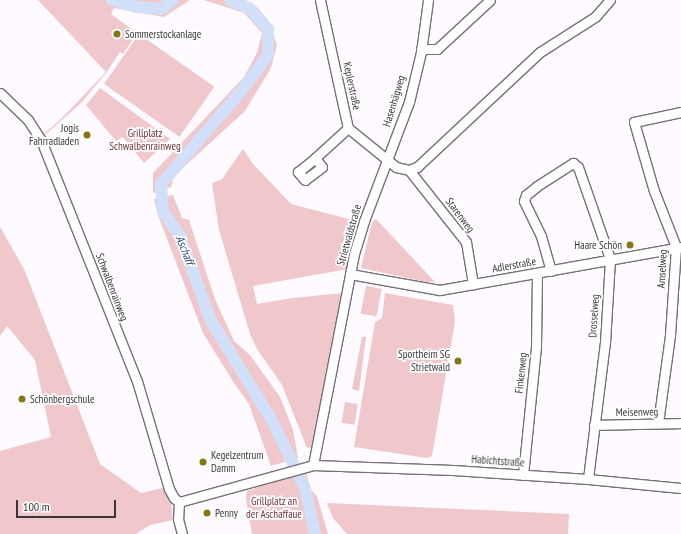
<!DOCTYPE html>
<meta charset="utf-8">
<style>
body{margin:0}
#map{position:relative;width:681px;height:534px;overflow:hidden;background:#fefaff;font-family:"PT Sans Narrow",sans-serif}
div>[style]{position:absolute}
.green>*{inset:0;background:#f0c7ca;transform-origin:0 0}
.river>*{height:12px;margin:-6px;padding:0 6px;transform-origin:6px;border-radius:6px;background:#d2dff9}
.roads{filter:drop-shadow(1px 0 #767078) drop-shadow(-1px 0 #767078) drop-shadow(0 1px #767078) drop-shadow(0 -1px #767078)}
.minor>*{height:9px;margin:-4.5px;padding:0 4.5px;transform-origin:4.5px;border-radius:4.5px;background:#fff}
.dots>*{width:11px;height:11px;translate:-50% -50%;box-sizing:border-box;border:2px solid #fff;border-radius:50%}
span{translate:-50% -50%;white-space:nowrap;text-align:center;line-height:1.15;-webkit-text-stroke:3.5px #fff;paint-order:stroke}
.poi-label{font-size:11px;color:#393639}
.left{translate:0 -50%;text-align:left}
.right{translate:-100% -50%;text-align:right}
.street-label{font-size:11px;color:#393639}
.park-label{font-size:11px;color:#74313a}
.water-label{font-size:12px;color:#324a80;font-style:italic}
.scale{position:absolute;left:16px;top:500px;width:100px;height:18px;box-sizing:border-box;border:2px solid #393639;border-top:0;padding-left:5px;font-size:12px;line-height:14px;white-space:nowrap;color:#393639;-webkit-text-stroke:3px #fff;paint-order:stroke}
</style>
<div id="map">
<div class="green">
<i style="clip-path:polygon(38px 0,190px 0,164px 17px,114px 8px,111px 14px,137px 33px,123px 54px,120px 52px,106px 73px,81px 103px,46px 134px,45px 133px,62px 118px,106px 72px)"></i>
<i style="clip-path:polygon(204px 0,245px 0,257px 7px,267px 19px,277px 45px,271px 68px,245px 111px,174px 176px,171px 187px,153px 193px,153px 173px,244px 77px,257px 53px,262px 33px,244px 13px)"></i>
<i style="left:139px;top:34px;width:92px;height:61px;rotate:35deg"></i>
<i style="clip-path:polygon(100px 88px,170px 139px,144px 163px,123px 137px,116px 141px,86px 105px)"></i>
<i style="clip-path:polygon(243px 149px,253px 164px,291px 204px,360px 222px,348px 269px,253px 286px,257px 304px,293px 298px,343px 293px,313px 447px,307px 448px,282px 385px,257px 349px,250px 334px,219px 230px,212px 183px,222px 179px)"></i>
<i style="clip-path:polygon(173px 195px,182px 218px,189px 220px,215px 299px,234px 341px,250px 355px,280px 397px,293px 430px,298px 458px,271px 466px,249px 404px,234px 383px,203px 333px,159px 218px,154px 199px)"></i>
<i style="clip-path:polygon(376px 219px,435px 282px,426px 282px,361px 268px,372px 222px)"></i>
<i style="clip-path:polygon(0 227px,24px 269px,100px 464px,141px 493px,163px 488px,171px 501px,173px 520px,150px 525px,136px 534px,0 534px,0 451px,51px 437px,35px 360px,7px 326px,0 336px)"></i>
<i style="left:366px;top:286px;width:16px;height:28px;rotate:11deg"></i>
<i style="clip-path:polygon(385px 293px,453px 305px,455px 321px,432px 456px,427px 458px,354px 447px,375px 322px,382px 318px)"></i>
<i style="clip-path:polygon(362px 337px,366px 337px,359px 391px,352px 389px)"></i>
<i style="left:345px;top:402px;width:13px;height:21px;rotate:9deg"></i>
<i style="clip-path:polygon(306px 473px,311px 490px,317px 496px,328px 534px,252px 534px,246px 499px,247px 491px,288px 477px)"></i>
<i style="clip-path:polygon(327px 503px,569px 514px,568px 534px,347px 534px,333px 518px)"></i>
</div>
<div class="river">
<i style="left:112px;top:0;width:26px;rotate:16deg"></i>
<i style="left:137px;top:7px;width:24px;rotate:5deg"></i>
<i style="left:161px;top:9px;width:15px;rotate:-37deg"></i>
<i style="left:230px;top:0;width:21px;rotate:23deg"></i>
<i style="left:249px;top:8px;width:28px;rotate:48deg"></i>
<i style="left:268px;top:29px;width:26px;rotate:90deg"></i>
<i style="left:268px;top:55px;width:42px;rotate:126.3deg"></i>
<i style="left:243px;top:89px;width:125px;rotate:130.8deg"></i>
<i style="left:161px;top:184px;width:27px;rotate:86deg"></i>
<i style="left:163px;top:211px;width:30px;rotate:56deg"></i>
<i style="left:180px;top:236px;width:90px;rotate:70deg"></i>
<i style="left:211px;top:321px;width:119px;rotate:58.5deg"></i>
<i style="left:273px;top:422px;width:74px;rotate:64.5deg"></i>
<i style="left:305px;top:489px;width:46px;rotate:77.5deg"></i>
</div>
<div class="roads">
<div class="minor">
<i style="left:320px;top:0;width:131px;rotate:77.7deg"></i>
<i style="left:348px;top:128px;width:62px;rotate:39.1deg"></i>
<i style="left:396px;top:167px;width:13px;rotate:13deg"></i>
<i style="left:409px;top:170px;width:9px;rotate:-21deg"></i>
<i style="left:417px;top:167px;width:168px;rotate:-43.1deg"></i>
<i style="left:540px;top:52px;width:65px;rotate:-32.5deg"></i>
<i style="left:595px;top:17px;width:23px;rotate:-49deg"></i>
<i style="left:421px;top:49px;width:16px"></i>
<i style="left:437px;top:49px;width:72px;rotate:-42.8deg"></i>
<i style="left:0;top:93px;width:39px;rotate:44deg"></i>
<i style="left:28px;top:120px;width:24px;rotate:57deg"></i>
<i style="left:41px;top:140px;width:259px;rotate:68.3deg"></i>
<i style="left:137px;top:381px;width:113px;rotate:73.5deg"></i>
<i style="left:169px;top:489px;width:10px;rotate:61deg"></i>
<i style="left:174px;top:498px;width:6px;rotate:39deg"></i>
<i style="left:315px;top:158px;width:11px;rotate:52deg"></i>
<i style="left:322px;top:167px;width:21px;rotate:143deg"></i>
<i style="left:305px;top:180px;width:11px;rotate:-131deg"></i>
<i style="left:298px;top:172px;width:22px;rotate:-39deg"></i>
<i style="left:315px;top:158px;width:45px;rotate:-42.3deg"></i>
<i style="left:409px;top:170px;width:92px;rotate:51.6deg"></i>
<i style="left:466px;top:242px;width:43px;rotate:80.5deg"></i>
<i style="left:551px;top:271px;width:36px;rotate:-106deg"></i>
<i style="left:541px;top:236px;width:39px;rotate:-116deg"></i>
<i style="left:524px;top:201px;width:6px;rotate:-72deg"></i>
<i style="left:526px;top:195px;width:14px;rotate:-39deg"></i>
<i style="left:537px;top:186px;width:43px;rotate:-32.6deg"></i>
<i style="left:573px;top:163px;width:6px;rotate:39deg"></i>
<i style="left:578px;top:167px;width:97px;rotate:70.8deg"></i>
<i style="left:610px;top:259px;width:83px;rotate:93.4deg"></i>
<i style="left:605px;top:342px;width:138px;rotate:97.1deg"></i>
<i style="left:350px;top:274px;width:91px;rotate:10.1deg"></i>
<i style="left:440px;top:290px;width:245px;rotate:-10.1deg"></i>
<i style="left:658px;top:423px;width:89px;rotate:-82.2deg"></i>
<i style="left:670px;top:335px;width:88px;rotate:-86.1deg"></i>
<i style="left:676px;top:247px;width:60px;rotate:-111.4deg"></i>
<i style="left:654px;top:191px;width:72px;rotate:-106.2deg"></i>
<i style="left:634px;top:122px;width:48px;rotate:-12deg"></i>
<i style="left:594px;top:425px;width:87px;rotate:-1.3deg"></i>
<i style="left:313px;top:465px;width:215px;rotate:-79deg"></i>
<i style="left:354px;top:254px;width:34px;rotate:-73deg"></i>
<i style="left:364px;top:221px;width:127px;rotate:-69.3deg"></i>
<i style="left:409px;top:102px;width:51px;rotate:-76.5deg"></i>
<i style="left:421px;top:52px;width:52px;rotate:-82.3deg"></i>
<i style="left:523px;top:475px;width:130px;rotate:-84.2deg"></i>
<i style="left:536px;top:346px;width:72px;rotate:-89.2deg"></i>
<i style="left:179px;top:502px;width:139px;rotate:-15.4deg"></i>
<i style="left:313px;top:465px;width:140px;rotate:2deg"></i>
<i style="left:453px;top:470px;width:135px;rotate:3.8deg"></i>
<i style="left:588px;top:479px;width:93px;rotate:5.5deg"></i>
<i style="left:179px;top:502px;width:17px;rotate:93deg"></i>
<i style="left:178px;top:519px;width:16px;rotate:75deg"></i>
</div>
</div>
<div class="dots">
<i style="left:117px;top:34px;background:#887315"></i>
<i style="left:87px;top:135px;background:#887315"></i>
<i style="left:630px;top:245px;background:#887315"></i>
<i style="left:458px;top:361px;background:#887315"></i>
<i style="left:22px;top:399px;background:#887315"></i>
<i style="left:203px;top:462px;background:#887315"></i>
<i style="left:207px;top:513px;background:#887315"></i>
</div>
<div class="poi-label">
<span class="left" style="left:125px;top:34px">Sommerstockanlage</span>
<span class="right" style="left:79px;top:135px">Jogis<br>Fahrradladen</span>
<span class="right" style="left:622px;top:245px">Haare Schön</span>
<span class="right" style="left:450px;top:361px">Sportheim SG<br>Strietwald</span>
<span class="left" style="left:30px;top:399px">Schönbergschule</span>
<span class="left" style="left:211px;top:462px">Kegelzentrum<br>Damm</span>
<span class="left" style="left:215px;top:513px">Penny</span>
</div>
<div class="street-label">
<span style="left:352px;top:86px;rotate:78deg">Keplerstraße</span>
<span style="left:394px;top:101px;rotate:-73deg">Hasenhägweg</span>
<span style="left:460px;top:215px;rotate:53deg">Starenweg</span>
<span style="left:349px;top:235px;rotate:-74deg">Strietwaldstraße</span>
<span style="left:514px;top:265px;rotate:-10deg">Adlerstraße</span>
<span style="left:662px;top:269px;rotate:-87deg">Amselweg</span>
<span style="left:112px;top:287px;rotate:69deg">Schwalbenrainweg</span>
<span style="left:594px;top:316px;rotate:-86deg">Drosselweg</span>
<span style="left:521px;top:373px;rotate:-84deg">Finkenweg</span>
<span style="left:637px;top:412px;rotate:-1deg">Meisenweg</span>
<span style="left:498px;top:461px;rotate:4deg">Habichtstraße</span>
</div>
<div class="park-label">
<span style="left:145px;top:140px">Grillplatz<br>Schwalbenrainweg</span>
<span style="left:274px;top:508px">Grillplatz an<br>der Aschaffaue</span>
</div>
<div class="water-label">
<span style="left:185px;top:250px;rotate:68deg">Aschaff</span>
</div>
<div class="scale">100 m</div>
</div>
